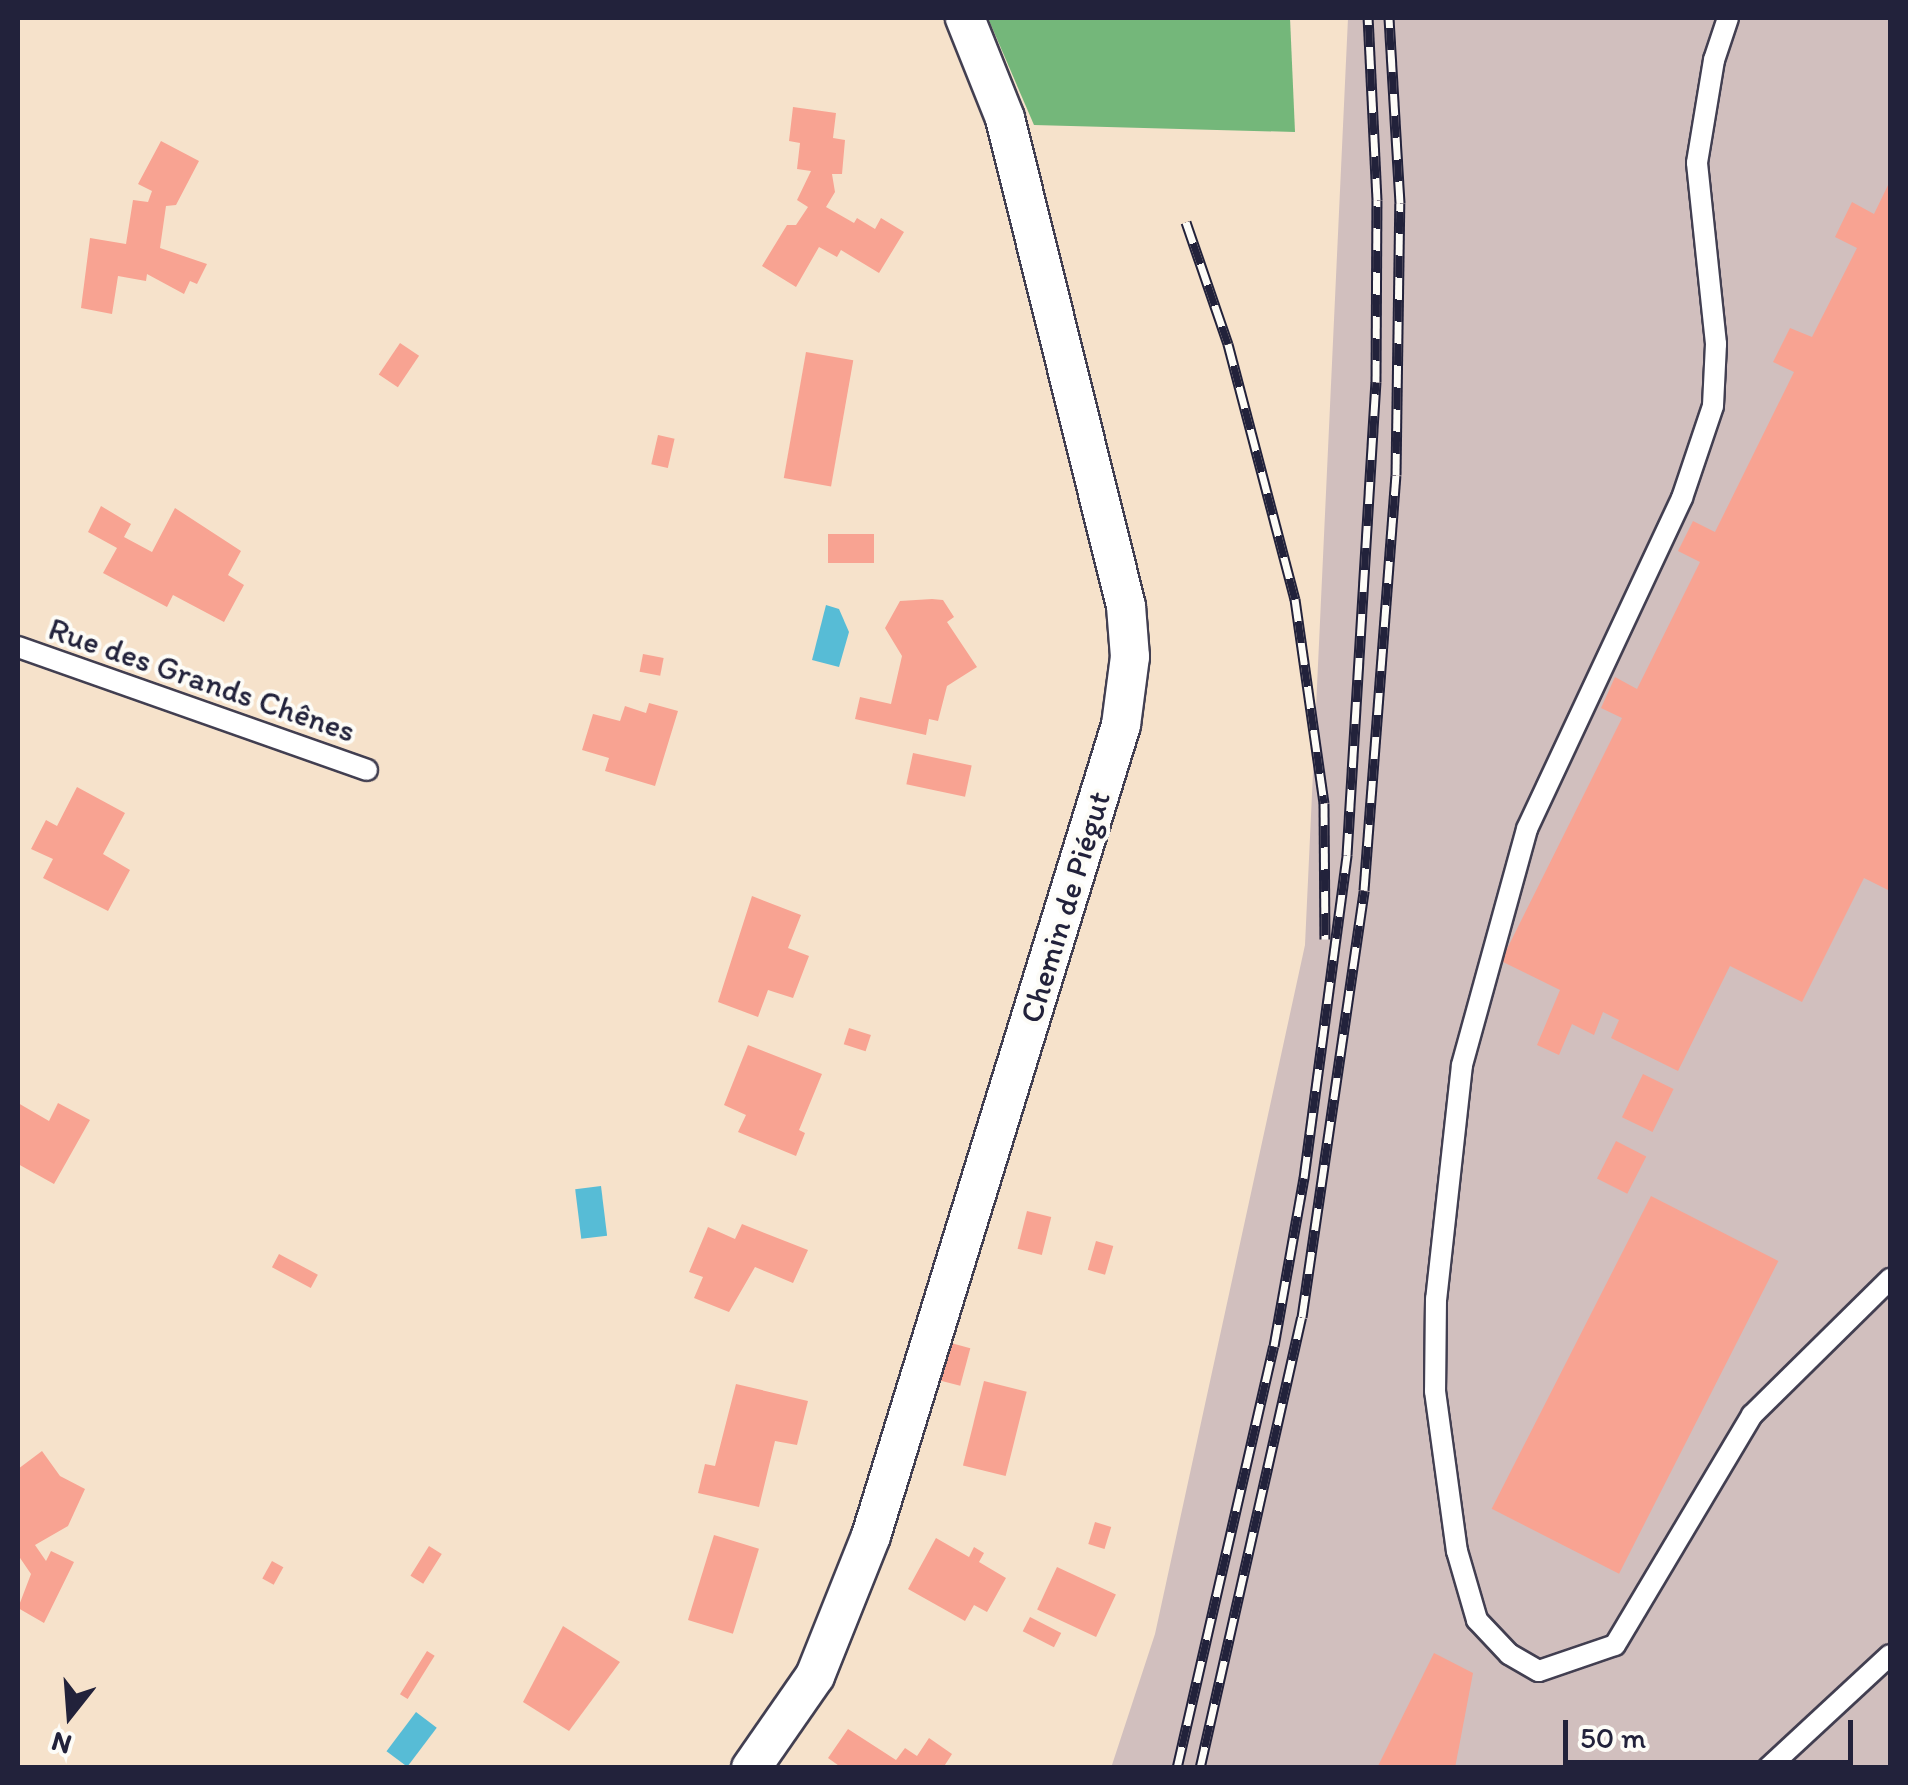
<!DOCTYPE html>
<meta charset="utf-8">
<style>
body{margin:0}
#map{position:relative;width:1908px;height:1785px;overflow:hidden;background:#f6e2cb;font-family:Itim,sans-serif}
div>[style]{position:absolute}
.industrial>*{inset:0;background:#d1bfbe}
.forest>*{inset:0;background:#74b77a}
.water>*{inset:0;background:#57bcd6;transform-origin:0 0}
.building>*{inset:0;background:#f8a392;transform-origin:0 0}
.roads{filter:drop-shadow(2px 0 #423f51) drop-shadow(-2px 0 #423f51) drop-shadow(0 2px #423f51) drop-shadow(0 -2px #423f51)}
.lane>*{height:20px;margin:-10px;padding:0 10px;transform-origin:10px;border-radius:10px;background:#fff}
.street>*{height:38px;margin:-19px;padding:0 19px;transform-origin:19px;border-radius:19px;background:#fff}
.rail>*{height:11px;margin-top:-5.5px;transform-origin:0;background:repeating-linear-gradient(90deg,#fdfcf7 0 22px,#22223b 0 44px);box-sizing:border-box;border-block:2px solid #22223b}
span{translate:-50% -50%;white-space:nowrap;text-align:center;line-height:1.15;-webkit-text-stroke:8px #fdfcf7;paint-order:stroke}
.street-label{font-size:32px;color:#22223b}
.frame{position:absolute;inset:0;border:20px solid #22223b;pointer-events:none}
.north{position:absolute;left:20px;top:1665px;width:100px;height:100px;-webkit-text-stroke:8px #fdfcf7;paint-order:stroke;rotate:197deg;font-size:28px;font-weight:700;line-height:40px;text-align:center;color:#22223b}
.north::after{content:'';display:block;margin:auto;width:35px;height:45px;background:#22223b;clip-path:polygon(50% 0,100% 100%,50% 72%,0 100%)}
.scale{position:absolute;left:1563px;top:1720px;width:290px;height:45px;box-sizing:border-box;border:5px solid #22223b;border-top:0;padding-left:12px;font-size:30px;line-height:35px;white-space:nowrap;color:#22223b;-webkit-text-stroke:8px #fdfcf7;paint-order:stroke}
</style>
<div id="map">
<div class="industrial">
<i style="clip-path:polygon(1348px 18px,1890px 18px,1890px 1767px,1111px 1768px,1155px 1634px,1305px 945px)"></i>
</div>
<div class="forest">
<i style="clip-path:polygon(988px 18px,1290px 18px,1295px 132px,1034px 125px)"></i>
</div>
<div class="water">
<i style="clip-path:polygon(826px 605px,839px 609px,849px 632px,839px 667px,812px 660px)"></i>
<i style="left:601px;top:1186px;width:50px;height:26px;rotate:83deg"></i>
<i style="left:416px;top:1712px;width:26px;height:49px;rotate:37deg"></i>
</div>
<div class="building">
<i style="clip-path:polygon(793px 107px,836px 113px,833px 138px,845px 140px,842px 174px,832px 174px,835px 192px,826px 207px,854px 223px,857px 218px,875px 229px,881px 218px,904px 232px,879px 273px,841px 250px,837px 257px,819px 247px,796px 287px,762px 266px,787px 225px,796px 225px,808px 207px,797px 200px,811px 171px,797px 169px,800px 143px,789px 141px)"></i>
<i style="clip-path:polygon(161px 141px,199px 161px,176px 205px,166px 206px,160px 248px,207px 264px,197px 284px,190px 281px,184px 294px,147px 274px,146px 281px,118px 276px,112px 314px,81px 308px,90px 238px,126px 244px,133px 200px,148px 202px,152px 191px,138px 184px)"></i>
<i style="clip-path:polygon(1890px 181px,1890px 891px,1864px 878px,1802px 1002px,1730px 966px,1678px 1071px,1611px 1038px,1619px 1020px,1603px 1012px,1594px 1035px,1572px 1024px,1559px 1055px,1537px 1045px,1560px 990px,1501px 961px,1622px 718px,1601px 708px,1615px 677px,1637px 689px,1700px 562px,1678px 551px,1693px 521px,1715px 532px,1794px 372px,1773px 362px,1790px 328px,1812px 337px,1857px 248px,1835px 237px,1852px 202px,1874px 214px)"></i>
<i style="left:400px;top:343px;width:23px;height:38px;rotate:34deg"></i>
<i style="left:806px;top:352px;width:48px;height:128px;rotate:10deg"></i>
<i style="left:658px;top:435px;width:17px;height:30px;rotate:13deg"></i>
<i style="clip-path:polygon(101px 506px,131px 524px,124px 537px,152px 552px,175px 508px,241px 551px,228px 575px,244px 585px,224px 622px,173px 595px,167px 607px,103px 573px,117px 548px,88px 532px)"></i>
<i style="left:828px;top:534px;width:46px;height:29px"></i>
<i style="clip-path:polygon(932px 599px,943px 600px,954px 617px,947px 622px,977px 667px,947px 686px,938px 721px,929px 719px,926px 735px,855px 719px,860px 697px,891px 704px,902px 656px,885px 628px,900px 601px)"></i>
<i style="left:643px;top:654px;width:21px;height:18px;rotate:11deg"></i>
<i style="clip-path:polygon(649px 703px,678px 711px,655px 786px,605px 771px,609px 758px,582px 750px,593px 714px,620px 721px,625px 706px,646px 713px)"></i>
<i style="left:913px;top:753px;width:60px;height:32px;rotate:12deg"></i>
<i style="clip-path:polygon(77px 787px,125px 813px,103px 854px,130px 870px,108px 911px,43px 878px,53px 859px,31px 849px,46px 820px,57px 826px)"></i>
<i style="clip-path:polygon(752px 896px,801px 915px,788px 948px,809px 956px,793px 998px,768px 990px,758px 1017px,718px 1002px)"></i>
<i style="left:849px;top:1028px;width:23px;height:17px;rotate:18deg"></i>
<i style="clip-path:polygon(748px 1045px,822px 1074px,799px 1130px,805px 1133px,796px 1156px,738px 1132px,746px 1115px,724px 1105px)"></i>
<i style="left:1643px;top:1074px;width:34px;height:48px;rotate:26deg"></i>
<i style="clip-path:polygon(18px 1103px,49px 1121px,58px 1103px,90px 1120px,54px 1184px,18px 1164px)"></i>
<i style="left:1616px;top:1141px;width:34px;height:42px;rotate:27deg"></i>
<i style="left:1651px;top:1196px;width:143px;height:351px;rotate:27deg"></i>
<i style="left:1027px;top:1211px;width:25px;height:39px;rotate:14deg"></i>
<i style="clip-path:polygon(742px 1224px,808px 1250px,793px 1283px,755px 1267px,729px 1312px,694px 1298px,703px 1277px,689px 1272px,708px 1227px,735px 1239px)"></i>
<i style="left:1096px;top:1241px;width:18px;height:30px;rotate:16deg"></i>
<i style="left:279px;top:1254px;width:44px;height:15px;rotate:28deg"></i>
<i style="left:951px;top:1343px;width:20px;height:39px;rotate:15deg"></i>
<i style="left:984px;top:1381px;width:44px;height:87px;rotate:14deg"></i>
<i style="clip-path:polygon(736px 1384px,808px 1401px,797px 1445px,775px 1441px,759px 1507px,698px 1493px,705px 1464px,715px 1466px)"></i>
<i style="clip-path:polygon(42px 1451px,60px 1476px,85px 1489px,68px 1526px,35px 1545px,46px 1561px,51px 1551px,74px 1562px,44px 1623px,18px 1608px,31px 1574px,18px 1555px,18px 1469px)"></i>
<i style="left:1095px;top:1522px;width:17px;height:23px;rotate:17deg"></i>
<i style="left:714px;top:1535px;width:47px;height:89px;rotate:17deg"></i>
<i style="clip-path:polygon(936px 1538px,969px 1557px,974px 1547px,984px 1553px,979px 1562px,1006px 1578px,987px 1612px,974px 1605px,965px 1621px,908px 1589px)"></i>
<i style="left:429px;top:1546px;width:15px;height:35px;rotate:32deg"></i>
<i style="left:272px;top:1561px;width:13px;height:20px;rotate:29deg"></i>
<i style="left:1057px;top:1567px;width:65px;height:47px;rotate:25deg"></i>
<i style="left:1030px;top:1617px;width:35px;height:16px;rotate:27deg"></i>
<i style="clip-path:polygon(563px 1626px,620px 1662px,569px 1731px,523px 1702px)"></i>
<i style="left:427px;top:1651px;width:9px;height:51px;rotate:32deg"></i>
<i style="clip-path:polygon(1434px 1653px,1473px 1673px,1455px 1768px,1377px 1768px)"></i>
<i style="clip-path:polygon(848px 1729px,896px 1760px,905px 1748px,917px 1756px,929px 1738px,952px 1754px,943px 1768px,842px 1768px,828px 1758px)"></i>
</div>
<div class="roads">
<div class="lane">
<i style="left:1728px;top:18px;width:44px;rotate:108.4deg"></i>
<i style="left:1714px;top:60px;width:104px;rotate:99.4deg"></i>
<i style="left:1697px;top:163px;width:182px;rotate:84deg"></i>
<i style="left:1716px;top:344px;width:62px;rotate:92.8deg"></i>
<i style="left:1713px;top:406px;width:97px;rotate:108.6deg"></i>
<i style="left:1682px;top:498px;width:365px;rotate:115.1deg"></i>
<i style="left:1527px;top:829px;width:245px;rotate:105.4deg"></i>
<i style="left:1462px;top:1065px;width:235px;rotate:96.3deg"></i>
<i style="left:1436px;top:1299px;width:92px;rotate:90.6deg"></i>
<i style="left:1435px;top:1391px;width:162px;rotate:82.2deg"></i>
<i style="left:1457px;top:1551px;width:72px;rotate:73.8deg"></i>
<i style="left:1477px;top:1620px;width:47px;rotate:46.7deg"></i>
<i style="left:1509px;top:1654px;width:34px;rotate:30deg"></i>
<i style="left:1539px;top:1671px;width:80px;rotate:-18.9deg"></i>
<i style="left:1615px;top:1645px;width:268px;rotate:-59.2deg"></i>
<i style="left:1752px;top:1415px;width:194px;rotate:-44.6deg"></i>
<i style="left:18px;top:647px;width:370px;rotate:19.4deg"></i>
<i style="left:1768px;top:1768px;width:166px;rotate:-42.8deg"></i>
</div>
<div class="street">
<i style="left:751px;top:1768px;width:112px;rotate:-55.2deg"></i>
<i style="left:815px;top:1676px;width:151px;rotate:-68.2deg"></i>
<i style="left:871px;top:1536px;width:849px;rotate:-72.87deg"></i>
<i style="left:1121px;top:725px;width:69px;rotate:-82.5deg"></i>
<i style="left:1130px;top:657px;width:51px;rotate:-94.5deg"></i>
<i style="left:1126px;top:606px;width:503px;rotate:-103.93deg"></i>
<i style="left:1005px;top:118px;width:108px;rotate:-111.8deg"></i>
</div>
</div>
<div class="rail">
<i style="left:1186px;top:222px;width:129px;rotate:71deg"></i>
<i style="left:1228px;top:344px;width:264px;rotate:75.3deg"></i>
<i style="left:1295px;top:599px;width:206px;rotate:81.9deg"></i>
<i style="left:1324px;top:803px;width:136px;rotate:89.6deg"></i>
<i style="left:1177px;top:1768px;width:433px;rotate:-77.1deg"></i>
<i style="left:1274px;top:1346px;width:171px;rotate:-79.9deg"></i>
<i style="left:1304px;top:1178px;width:326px;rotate:-82.4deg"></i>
<i style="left:1347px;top:855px;width:474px;rotate:-86.5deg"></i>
<i style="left:1376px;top:382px;width:182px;rotate:-89.7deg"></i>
<i style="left:1377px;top:200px;width:182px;rotate:-92.8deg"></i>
<i style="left:1200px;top:1768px;width:462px;rotate:-77.3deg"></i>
<i style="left:1302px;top:1317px;width:431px;rotate:-81.7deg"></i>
<i style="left:1364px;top:890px;width:416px;rotate:-85.6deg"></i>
<i style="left:1396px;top:475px;width:272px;rotate:-89.2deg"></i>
<i style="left:1400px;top:203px;width:185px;rotate:-93.4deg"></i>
</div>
<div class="street-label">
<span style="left:202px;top:680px;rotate:19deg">Rue des Grands Chênes</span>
<span style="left:1065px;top:907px;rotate:-73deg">Chemin de Piégut</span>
</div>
<div class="frame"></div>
<div class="north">N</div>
<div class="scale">50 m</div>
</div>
